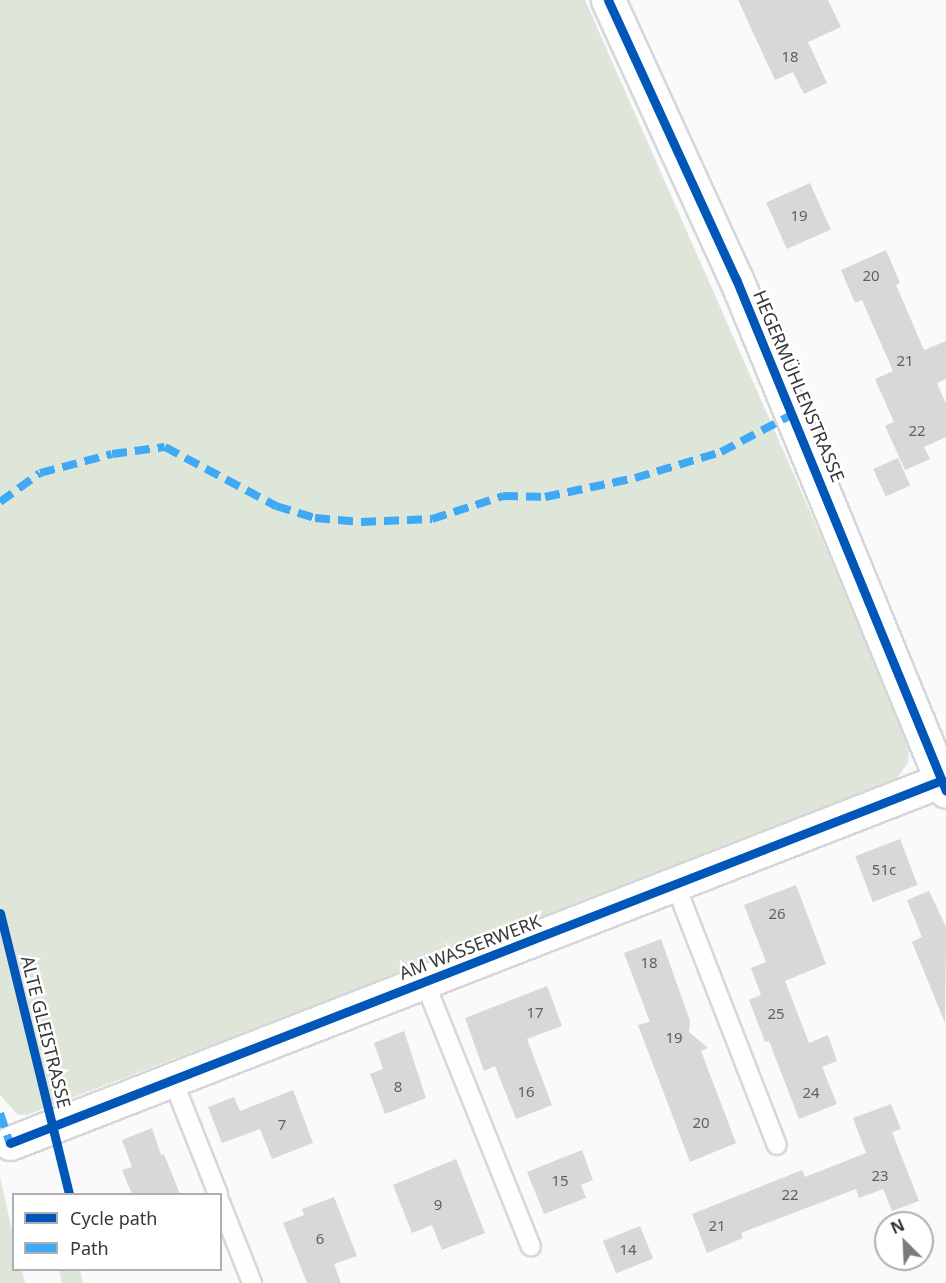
<!DOCTYPE html>
<meta charset="utf-8">
<style>
body{margin:0}
#map{position:relative;width:946px;height:1283px;overflow:hidden;background:#faf9fc;font-family:"Noto Sans",sans-serif}
div>[style]{position:absolute}
.green>*{inset:0;background:#dee6da}
.building>*{inset:0;background:#d8d7da;transform-origin:0 0}
.roads{filter:drop-shadow(2px 0 #d7d6d9) drop-shadow(-2px 0 #d7d6d9) drop-shadow(0 2px #d7d6d9) drop-shadow(0 -2px #d7d6d9)}
.lane>*{height:18px;margin:-9px;padding:0 9px;transform-origin:9px;border-radius:9px;background:#fefeff}
.street>*{height:33px;margin:-16.5px;padding:0 16.5px;transform-origin:16.5px;border-radius:16.5px;background:#fefeff}
.quiet>*{height:8px;margin-top:-4px;transform-origin:0;background:repeating-linear-gradient(90deg,#3fa9f5 0 15px,transparent 0 23px)}
.cycleway>*{height:9px;margin:-4.5px;padding:0 4.5px;transform-origin:4.5px;border-radius:4.5px;background:#0057b8}
span{translate:-50% -50%;white-space:nowrap;text-align:center;line-height:1.15;-webkit-text-stroke:5px #fff;paint-order:stroke}
.number-label{font-size:15px;color:#605f63}
.number-label span{-webkit-text-stroke-width:0}
.street-label{font-size:18px;color:#38373b}
.legend{position:absolute;left:12px;top:1193px;width:210px;height:78px;box-sizing:border-box;background:#fff;border:2px solid #afafb1;margin:0;padding:8px 10px;list-style:none;font-size:18px;color:#38373b}
.legend li{display:flex;align-items:center;gap:12px;height:30px}
.legend b{width:30px;border:2px solid #afafb1}
.north{position:absolute;left:874px;top:1211px;width:60px;height:60px;box-sizing:border-box;background:#fff;border:2px solid #afafb1;border-radius:50%;rotate:336deg;font-size:16px;font-weight:700;line-height:24px;text-align:center;color:#38373b}
.north::after{content:'';display:block;margin:auto;width:21px;height:27px;background:#7c7b7f;clip-path:polygon(50% 0,100% 100%,50% 72%,0 100%)}
</style>
<div id="map">
<div class="green">
<i style="clip-path:polygon(0 0,585px 0,868px 643px,909px 748px,908px 763px,891px 786px,27px 1115px,18px 1115px,0 1095px)"></i>
<i style="clip-path:polygon(0 1177px,13px 1234px,14px 1270px,22px 1270px,25px 1283px,0 1283px)"></i>
<i style="clip-path:polygon(59px 1270px,80px 1270px,83px 1283px,62px 1283px)"></i>
</div>
<div class="building">
<i style="clip-path:polygon(738px 0,828px 0,841px 27px,808px 42px,827px 83px,804px 94px,793px 72px,775px 80px)"></i>
<i style="left:810px;top:183px;width:51px;height:48px;rotate:66deg"></i>
<i style="clip-path:polygon(886px 250px,900px 283px,896px 285px,924px 350px,946px 341px,946px 379px,937px 383px,946px 404px,946px 437px,924px 447px,930px 459px,905px 470px,885px 426px,894px 422px,875px 379px,893px 371px,862px 300px,855px 303px,841px 270px)"></i>
<i style="left:898px;top:458px;width:30px;height:27px;rotate:66deg"></i>
<i style="left:900px;top:839px;width:49px;height:48px;rotate:69deg"></i>
<i style="clip-path:polygon(796px 885px,826px 964px,785px 981px,809px 1043px,828px 1035px,837px 1061px,822px 1067px,837px 1104px,799px 1119px,769px 1041px,765px 1042px,749px 1000px,761px 995px,751px 968px,766px 962px,744px 905px)"></i>
<i style="clip-path:polygon(929px 891px,946px 927px,945px 1023px,912px 942px,922px 937px,907px 900px)"></i>
<i style="clip-path:polygon(661px 939px,690px 1021px,689px 1032px,708px 1048px,701px 1051px,736px 1143px,690px 1162px,638px 1025px,650px 1022px,624px 953px)"></i>
<i style="clip-path:polygon(547px 986px,562px 1026px,527px 1039px,552px 1105px,516px 1119px,495px 1066px,484px 1071px,465px 1018px)"></i>
<i style="clip-path:polygon(404px 1031px,426px 1098px,385px 1114px,370px 1074px,383px 1069px,374px 1043px)"></i>
<i style="clip-path:polygon(293px 1090px,313px 1143px,272px 1159px,260px 1129px,222px 1143px,208px 1107px,234px 1097px,240px 1111px)"></i>
<i style="clip-path:polygon(891px 1104px,901px 1129px,892px 1132px,919px 1201px,892px 1211px,883px 1189px,859px 1198px,856px 1189px,741px 1233px,743px 1238px,707px 1253px,692px 1214px,802px 1170px,805px 1177px,866px 1153px,853px 1118px)"></i>
<i style="clip-path:polygon(152px 1128px,161px 1155px,164px 1154px,180px 1194px,132px 1194px,122px 1170px,132px 1167px,122px 1140px)"></i>
<i style="clip-path:polygon(582px 1150px,593px 1180px,581px 1185px,586px 1198px,544px 1214px,527px 1172px)"></i>
<i style="clip-path:polygon(456px 1159px,485px 1233px,442px 1250px,432px 1225px,412px 1233px,393px 1185px)"></i>
<i style="clip-path:polygon(334px 1197px,357px 1256px,334px 1264px,341px 1283px,307px 1283px,283px 1223px,304px 1215px,302px 1209px)"></i>
<i style="left:640px;top:1226px;width:35px;height:40px;rotate:68deg"></i>
</div>
<div class="roads">
<div class="lane">
<i style="left:675px;top:884px;width:280px;rotate:68.7deg"></i>
<i style="left:425px;top:983px;width:284px;rotate:68.1deg"></i>
<i style="left:173px;top:1081px;width:122px;rotate:68.3deg"></i>
<i style="left:220px;top:1202px;width:87px;rotate:68.4deg"></i>
</div>
<div class="street">
<i style="left:608px;top:0;width:307px;rotate:65.4deg"></i>
<i style="left:736px;top:279px;width:553px;rotate:67.7deg"></i>
<i style="left:10px;top:1143px;width:1000px;rotate:-21.28deg"></i>
</div>
</div>
<div class="quiet">
<i style="left:0;top:502px;width:49px;rotate:-35.9deg"></i>
<i style="left:40px;top:473px;width:74px;rotate:-14.8deg"></i>
<i style="left:112px;top:454px;width:53px;rotate:-7.5deg"></i>
<i style="left:165px;top:447px;width:126px;rotate:28deg"></i>
<i style="left:276px;top:506px;width:41px;rotate:17.1deg"></i>
<i style="left:315px;top:518px;width:46px;rotate:5deg"></i>
<i style="left:361px;top:522px;width:71px;rotate:-2.4deg"></i>
<i style="left:432px;top:519px;width:75px;rotate:-17.9deg"></i>
<i style="left:503px;top:496px;width:42px;rotate:1.4deg"></i>
<i style="left:545px;top:497px;width:92px;rotate:-11.9deg"></i>
<i style="left:635px;top:478px;width:90px;rotate:-16.8deg"></i>
<i style="left:721px;top:452px;width:81px;rotate:-27.8deg"></i>
<i style="left:0;top:1113px;width:32px;rotate:72deg"></i>
</div>
<div class="cycleway">
<i style="left:608px;top:0;width:307px;rotate:65.4deg"></i>
<i style="left:736px;top:279px;width:553px;rotate:67.7deg"></i>
<i style="left:0;top:913px;width:289px;rotate:76.2deg"></i>
<i style="left:10px;top:1143px;width:1000px;rotate:-21.28deg"></i>
</div>
<div class="number-label">
<span style="left:790px;top:57px">18</span>
<span style="left:799px;top:216px">19</span>
<span style="left:871px;top:276px">20</span>
<span style="left:905px;top:361px">21</span>
<span style="left:917px;top:431px">22</span>
<span style="left:884px;top:870px">51c</span>
<span style="left:777px;top:914px">26</span>
<span style="left:649px;top:963px">18</span>
<span style="left:535px;top:1013px">17</span>
<span style="left:776px;top:1014px">25</span>
<span style="left:674px;top:1038px">19</span>
<span style="left:398px;top:1087px">8</span>
<span style="left:526px;top:1092px">16</span>
<span style="left:811px;top:1093px">24</span>
<span style="left:701px;top:1123px">20</span>
<span style="left:282px;top:1125px">7</span>
<span style="left:880px;top:1176px">23</span>
<span style="left:560px;top:1181px">15</span>
<span style="left:790px;top:1195px">22</span>
<span style="left:438px;top:1205px">9</span>
<span style="left:717px;top:1226px">21</span>
<span style="left:320px;top:1239px">6</span>
<span style="left:628px;top:1250px">14</span>
</div>
<div class="street-label">
<span style="left:799px;top:386px;rotate:67deg">HEGERMÜHLENSTRASSE</span>
<span style="left:470px;top:947px;rotate:-21deg">AM WASSERWERK</span>
<span style="left:46px;top:1032px;rotate:76deg">ALTE GLEISTRASSE</span>
</div>
<ul class="legend">
<li><b style="height:8px;background:#0057b8"></b>Cycle path</li>
<li><b style="height:8px;background:#3fa9f5"></b>Path</li>
</ul>
<div class="north">N</div>
</div>
